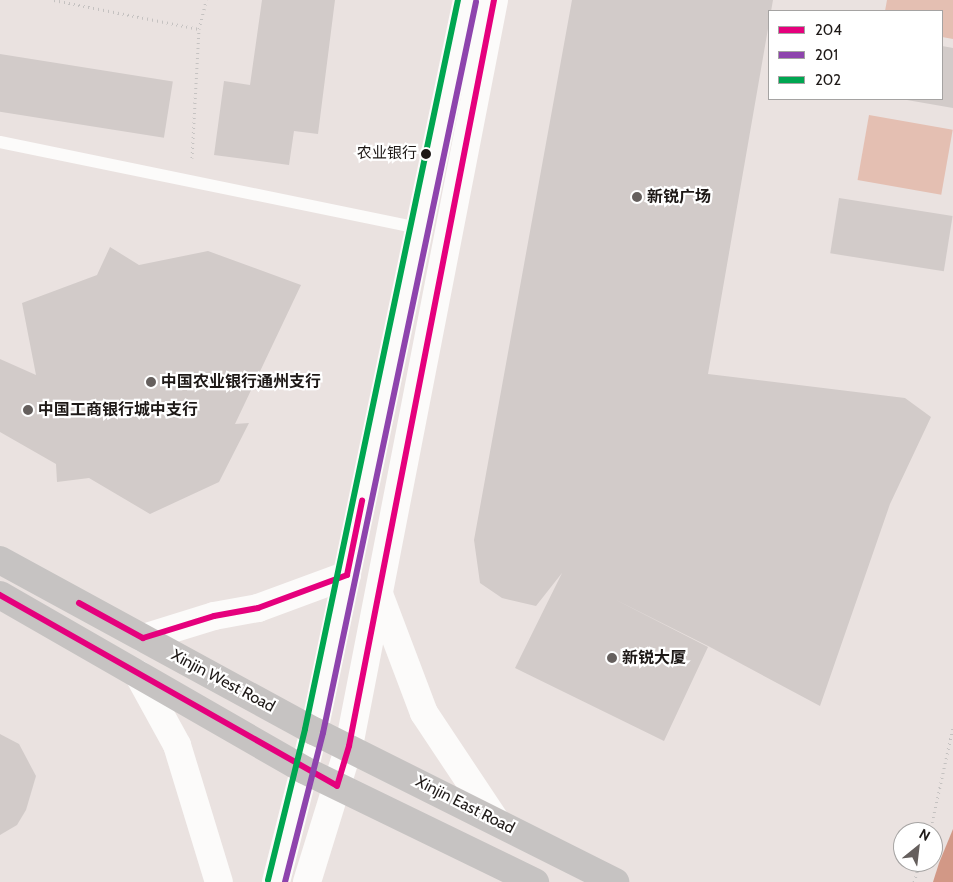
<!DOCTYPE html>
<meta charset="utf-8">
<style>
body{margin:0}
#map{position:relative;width:953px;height:882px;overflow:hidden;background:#eae2e0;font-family:Cabin,"Noto Sans SC",sans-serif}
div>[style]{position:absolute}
.green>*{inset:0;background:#e4bfb2;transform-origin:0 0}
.water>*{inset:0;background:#d29886}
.building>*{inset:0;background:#d2cbc9;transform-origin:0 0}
.path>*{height:3px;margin-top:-1.5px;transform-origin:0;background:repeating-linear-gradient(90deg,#c5c2c1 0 1px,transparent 0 5px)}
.service>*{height:12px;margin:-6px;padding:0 6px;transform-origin:6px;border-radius:6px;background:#fcfbfa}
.tertiary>*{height:28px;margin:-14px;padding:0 14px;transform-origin:14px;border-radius:14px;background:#fcfbfa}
.secondary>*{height:28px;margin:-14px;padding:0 14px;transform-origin:14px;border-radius:14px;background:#c6c3c2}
.bus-1>*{height:6px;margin:-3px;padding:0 3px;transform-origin:3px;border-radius:3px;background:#e5007d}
.bus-2>*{height:6px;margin:-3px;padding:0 3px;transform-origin:3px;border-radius:3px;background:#8e44ad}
.bus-3>*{height:6px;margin:-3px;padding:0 3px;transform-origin:3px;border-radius:3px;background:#00a651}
.dots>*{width:14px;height:14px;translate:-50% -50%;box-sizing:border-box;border:2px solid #fff;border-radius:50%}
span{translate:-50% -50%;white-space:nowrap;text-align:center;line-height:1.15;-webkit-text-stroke:4.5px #fff;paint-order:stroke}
.bus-label{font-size:15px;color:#1e1917}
.right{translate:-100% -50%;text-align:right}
.poi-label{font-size:16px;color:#1e1917;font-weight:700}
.left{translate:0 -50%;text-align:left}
.street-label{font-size:16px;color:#1e1917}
.legend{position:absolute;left:768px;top:10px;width:175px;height:90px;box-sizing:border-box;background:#fff;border:1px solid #a5a3a2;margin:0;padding:6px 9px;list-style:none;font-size:15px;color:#1e1917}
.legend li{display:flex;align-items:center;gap:10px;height:25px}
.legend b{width:25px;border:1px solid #a5a3a2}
.north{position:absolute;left:893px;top:822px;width:50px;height:50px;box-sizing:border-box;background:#fff;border:1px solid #a5a3a2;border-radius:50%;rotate:29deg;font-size:14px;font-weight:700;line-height:20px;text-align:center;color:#1e1917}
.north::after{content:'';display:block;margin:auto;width:18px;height:22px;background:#655f5d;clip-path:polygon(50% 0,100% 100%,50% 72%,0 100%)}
</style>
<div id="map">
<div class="green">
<i style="clip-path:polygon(887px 0,953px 0,953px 39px,942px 37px,942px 11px,885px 11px)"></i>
<i style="left:869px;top:115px;width:85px;height:66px;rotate:10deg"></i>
</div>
<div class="water">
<i style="clip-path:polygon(953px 829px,953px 882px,933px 882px,939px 863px)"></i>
</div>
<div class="building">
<i style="clip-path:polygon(262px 0,335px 0,318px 134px,294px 131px,289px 165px,214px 155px,224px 81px,250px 85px)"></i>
<i style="clip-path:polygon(572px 0,773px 0,708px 374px,905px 398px,931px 417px,890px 504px,820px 706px,710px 647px,614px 599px,708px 647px,664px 741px,515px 668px,562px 573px,536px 606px,502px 598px,480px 583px,474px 540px)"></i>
<i style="clip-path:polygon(942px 46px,953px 48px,953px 108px,907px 100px,942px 99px)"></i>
<i style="left:0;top:54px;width:175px;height:57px;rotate:9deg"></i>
<i style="left:839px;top:198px;width:115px;height:56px;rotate:9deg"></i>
<i style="clip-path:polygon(110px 247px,139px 265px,208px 251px,301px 285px,235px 424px,249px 423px,219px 482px,150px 514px,89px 478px,57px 482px,56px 464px,0 432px,0 359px,36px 375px,22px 303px,97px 275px)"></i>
<i style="clip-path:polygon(0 734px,19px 744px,36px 776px,26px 810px,17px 825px,0 835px)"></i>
</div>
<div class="path">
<i style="left:54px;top:0;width:148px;rotate:11.3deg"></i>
<i style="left:199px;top:29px;width:30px;rotate:-76deg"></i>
<i style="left:192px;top:158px;width:129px;rotate:-86.9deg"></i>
<i style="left:930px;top:832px;width:107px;rotate:-77.6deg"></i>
<i style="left:914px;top:882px;width:21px;rotate:-73deg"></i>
</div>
<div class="service">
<i style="left:0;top:142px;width:428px;rotate:11.6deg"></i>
</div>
<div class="tertiary">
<i style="left:379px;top:594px;width:127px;rotate:69.3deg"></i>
<i style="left:424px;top:713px;width:128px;rotate:56.4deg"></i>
<i style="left:143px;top:638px;width:74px;rotate:-17.2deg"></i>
<i style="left:214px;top:616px;width:45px;rotate:-10.3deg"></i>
<i style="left:258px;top:608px;width:95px;rotate:-20.3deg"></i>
<i style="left:138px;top:674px;width:81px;rotate:61.2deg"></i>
<i style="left:177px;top:745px;width:143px;rotate:73deg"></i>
<i style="left:276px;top:882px;width:156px;rotate:-75.9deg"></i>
<i style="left:314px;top:731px;width:747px;rotate:-78.18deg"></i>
<i style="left:307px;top:882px;width:142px;rotate:-72.8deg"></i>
<i style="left:349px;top:746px;width:760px;rotate:-79deg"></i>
</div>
<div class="secondary">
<i style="left:0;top:560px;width:358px;rotate:28.6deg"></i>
<i style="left:314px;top:731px;width:337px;rotate:26.6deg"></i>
<i style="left:0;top:595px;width:351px;rotate:29.9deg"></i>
<i style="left:304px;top:770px;width:257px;rotate:25.9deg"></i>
</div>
<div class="bus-1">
<i style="left:0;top:595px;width:387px;rotate:29.5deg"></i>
<i style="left:337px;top:786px;width:42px;rotate:-73.3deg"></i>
<i style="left:349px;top:746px;width:760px;rotate:-79deg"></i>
<i style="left:79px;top:603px;width:73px;rotate:28.7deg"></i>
<i style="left:143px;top:638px;width:74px;rotate:-17.2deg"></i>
<i style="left:214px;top:616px;width:45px;rotate:-10.3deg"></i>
<i style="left:258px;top:608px;width:95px;rotate:-20.3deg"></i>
<i style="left:347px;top:575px;width:76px;rotate:-78.5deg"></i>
</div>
<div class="bus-2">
<i style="left:285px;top:882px;width:154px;rotate:-75.7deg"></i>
<i style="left:323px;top:733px;width:747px;rotate:-78.18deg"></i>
</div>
<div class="bus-3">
<i style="left:268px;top:880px;width:155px;rotate:-76.2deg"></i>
<i style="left:305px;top:729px;width:745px;rotate:-78.15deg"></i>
</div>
<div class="dots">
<i style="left:426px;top:154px;background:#1e1917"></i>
<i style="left:637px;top:197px;background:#655f5d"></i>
<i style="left:151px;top:382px;background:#655f5d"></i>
<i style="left:28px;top:410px;background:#655f5d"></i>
<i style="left:612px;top:658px;background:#655f5d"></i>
</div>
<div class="bus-label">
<span class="right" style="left:417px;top:154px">农业银行</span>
</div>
<div class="poi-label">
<span class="left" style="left:647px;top:197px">新锐广场</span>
<span class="left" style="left:161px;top:382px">中国农业银行通州支行</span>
<span class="left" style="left:38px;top:410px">中国工商银行城中支行</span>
<span class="left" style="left:622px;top:658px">新锐大厦</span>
</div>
<div class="street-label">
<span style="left:223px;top:681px;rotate:28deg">Xinjin West Road</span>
<span style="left:465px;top:805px;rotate:27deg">Xinjin East Road</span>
</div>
<ul class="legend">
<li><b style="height:6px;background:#e5007d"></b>204</li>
<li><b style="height:6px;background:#8e44ad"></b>201</li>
<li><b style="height:6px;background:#00a651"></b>202</li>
</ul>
<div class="north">N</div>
</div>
